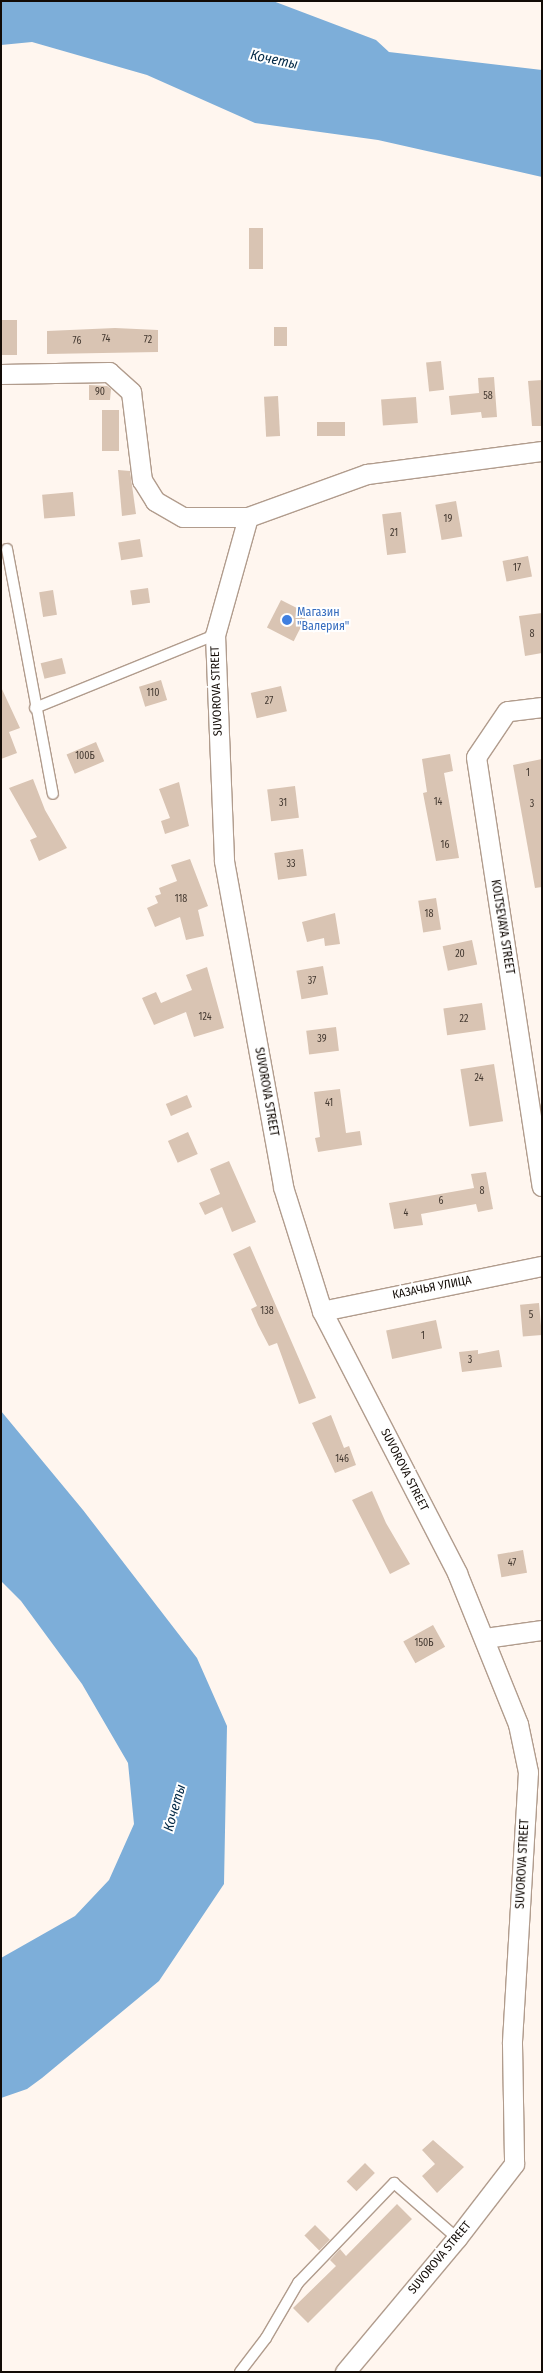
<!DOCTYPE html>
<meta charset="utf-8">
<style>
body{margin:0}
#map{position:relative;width:543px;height:2373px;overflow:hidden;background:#fff6ef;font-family:"Fira Sans Condensed",sans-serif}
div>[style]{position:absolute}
.water>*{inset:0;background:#7daed9}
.building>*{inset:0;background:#d9c4b3;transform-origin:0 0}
.roads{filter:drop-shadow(1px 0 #b19c8d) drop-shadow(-1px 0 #b19c8d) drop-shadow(0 1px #b19c8d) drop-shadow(0 -1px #b19c8d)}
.lane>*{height:10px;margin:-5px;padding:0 5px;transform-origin:5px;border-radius:5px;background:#fff}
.street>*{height:19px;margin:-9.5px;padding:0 9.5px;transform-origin:9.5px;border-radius:9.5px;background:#fff}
.dots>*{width:14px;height:14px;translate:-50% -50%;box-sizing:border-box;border:2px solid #fff;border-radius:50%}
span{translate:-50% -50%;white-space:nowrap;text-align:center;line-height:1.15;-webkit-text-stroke:4px #fff;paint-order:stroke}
.number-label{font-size:10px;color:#443931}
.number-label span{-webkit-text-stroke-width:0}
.shop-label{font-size:12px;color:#366cbe}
.left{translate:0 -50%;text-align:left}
.street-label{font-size:12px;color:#120b06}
.water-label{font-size:14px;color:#052b48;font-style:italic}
.frame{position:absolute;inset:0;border:2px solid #120b06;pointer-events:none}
</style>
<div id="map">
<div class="water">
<i style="clip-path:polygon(1px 1px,273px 1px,376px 40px,389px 52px,542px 70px,542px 177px,378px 140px,255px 123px,147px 75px,32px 42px,1px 45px)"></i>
<i style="clip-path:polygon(1px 1411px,83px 1510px,197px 1658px,227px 1726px,224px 1884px,159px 1981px,42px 2078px,27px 2089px,1px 2098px,1px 1958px,75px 1916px,109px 1880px,134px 1824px,128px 1763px,82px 1684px,21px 1601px,1px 1581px)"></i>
</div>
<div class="building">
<i style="left:249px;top:228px;width:14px;height:41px"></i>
<i style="left:1px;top:320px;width:16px;height:35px"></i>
<i style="left:287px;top:327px;width:19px;height:13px;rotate:90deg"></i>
<i style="clip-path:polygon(115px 328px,158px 330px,158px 352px,47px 354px,47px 331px)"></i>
<i style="left:441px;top:361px;width:29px;height:15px;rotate:84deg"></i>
<i style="clip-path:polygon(494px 377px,497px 417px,482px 418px,481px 412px,451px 415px,449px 396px,479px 393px,478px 378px)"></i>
<i style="clip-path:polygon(542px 380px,542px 426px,532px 426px,528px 381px)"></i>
<i style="clip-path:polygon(89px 385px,107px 386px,111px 389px,110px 400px,89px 400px)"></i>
<i style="left:278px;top:396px;width:40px;height:14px;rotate:87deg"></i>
<i style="left:416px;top:397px;width:26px;height:35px;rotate:86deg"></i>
<i style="left:102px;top:410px;width:17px;height:41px"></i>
<i style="left:317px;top:422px;width:28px;height:14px"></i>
<i style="clip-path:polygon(118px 470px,130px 471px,136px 514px,122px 516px)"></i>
<i style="left:73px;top:492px;width:24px;height:31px;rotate:85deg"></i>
<i style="left:456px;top:501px;width:36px;height:21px;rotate:80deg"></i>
<i style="left:401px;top:512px;width:41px;height:19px;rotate:83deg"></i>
<i style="left:140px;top:539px;width:18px;height:22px;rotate:81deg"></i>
<i style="left:528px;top:556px;width:21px;height:26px;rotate:79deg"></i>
<i style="left:148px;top:588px;width:15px;height:18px;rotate:82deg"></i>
<i style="left:53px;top:590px;width:25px;height:14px;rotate:81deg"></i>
<i style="left:281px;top:600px;width:30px;height:31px;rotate:27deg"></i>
<i style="clip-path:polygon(542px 613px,542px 653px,525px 656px,519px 616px)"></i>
<i style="left:62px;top:658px;width:16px;height:22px;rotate:76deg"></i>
<i style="left:161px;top:680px;width:21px;height:23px;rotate:73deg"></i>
<i style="left:281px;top:686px;width:26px;height:31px;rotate:77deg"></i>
<i style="clip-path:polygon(1px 687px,20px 728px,9px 732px,17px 753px,1px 759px)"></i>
<i style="left:96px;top:742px;width:21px;height:32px;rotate:67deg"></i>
<i style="clip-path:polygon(450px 754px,453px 771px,444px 773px,459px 858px,436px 861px,423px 793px,427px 792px,422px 759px)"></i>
<i style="clip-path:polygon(542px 759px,542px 887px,535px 888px,513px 765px)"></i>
<i style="clip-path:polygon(33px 779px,45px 810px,67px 848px,39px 861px,30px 840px,37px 837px,9px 788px)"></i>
<i style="clip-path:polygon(179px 782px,189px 826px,165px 834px,161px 821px,170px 818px,159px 789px)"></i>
<i style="left:295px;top:786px;width:32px;height:28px;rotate:83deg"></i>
<i style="left:303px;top:849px;width:27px;height:29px;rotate:82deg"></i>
<i style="clip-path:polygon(190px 859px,208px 906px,198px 910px,204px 936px,186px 940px,180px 917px,155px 927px,147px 908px,158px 903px,155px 896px,161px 894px,159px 888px,177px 881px,171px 865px)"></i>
<i style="left:436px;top:898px;width:32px;height:18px;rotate:81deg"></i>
<i style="clip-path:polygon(335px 913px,340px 944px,325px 946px,324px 938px,307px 942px,302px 922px)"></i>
<i style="left:472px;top:940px;width:25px;height:30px;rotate:78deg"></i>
<i style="left:323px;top:966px;width:29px;height:27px;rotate:80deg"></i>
<i style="clip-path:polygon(207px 967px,224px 1028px,194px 1037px,186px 1012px,154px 1025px,142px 998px,156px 992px,161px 1003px,192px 990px,186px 975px)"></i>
<i style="left:482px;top:1003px;width:27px;height:39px;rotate:82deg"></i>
<i style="left:336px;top:1027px;width:24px;height:30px;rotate:83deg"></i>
<i style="left:494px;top:1064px;width:58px;height:34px;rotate:81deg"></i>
<i style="clip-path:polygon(340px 1089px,346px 1133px,360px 1131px,362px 1145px,318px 1152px,315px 1138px,320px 1137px,314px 1092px)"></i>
<i style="left:187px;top:1095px;width:13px;height:23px;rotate:67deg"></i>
<i style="left:188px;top:1132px;width:24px;height:22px;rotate:66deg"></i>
<i style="clip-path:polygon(229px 1161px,256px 1222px,232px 1232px,222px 1207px,205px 1215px,199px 1203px,220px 1194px,210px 1169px)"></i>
<i style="clip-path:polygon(486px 1172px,493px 1209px,478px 1212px,476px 1204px,421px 1214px,423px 1225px,394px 1229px,389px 1203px,474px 1188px,471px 1174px)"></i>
<i style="clip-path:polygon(250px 1246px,316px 1398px,299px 1404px,277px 1343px,269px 1346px,258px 1325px,251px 1309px,257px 1306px,233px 1254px)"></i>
<i style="left:539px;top:1303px;width:32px;height:19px;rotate:85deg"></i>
<i style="left:436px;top:1320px;width:29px;height:51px;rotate:78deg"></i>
<i style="clip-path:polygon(478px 1350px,478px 1354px,499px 1350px,502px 1367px,462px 1372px,459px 1352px)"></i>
<i style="clip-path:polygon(331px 1415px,344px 1448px,349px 1446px,356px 1465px,335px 1473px,312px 1423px)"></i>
<i style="clip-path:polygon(372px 1491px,386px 1523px,410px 1564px,390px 1574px,352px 1500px)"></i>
<i style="left:523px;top:1550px;width:23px;height:26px;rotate:80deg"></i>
<i style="left:433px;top:1625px;width:25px;height:34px;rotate:61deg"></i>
<i style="clip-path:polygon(433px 2140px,464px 2167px,437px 2193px,422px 2176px,435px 2164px,422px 2150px)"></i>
<i style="left:365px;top:2163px;width:14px;height:26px;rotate:45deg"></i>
<i style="clip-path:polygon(397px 2204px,412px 2219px,308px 2323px,293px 2308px,336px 2266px,330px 2260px,340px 2249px,346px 2256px)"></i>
<i style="left:315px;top:2225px;width:21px;height:15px;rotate:45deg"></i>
</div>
<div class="roads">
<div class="lane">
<i style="left:7px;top:549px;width:249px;rotate:79.4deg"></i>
<i style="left:35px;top:708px;width:194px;rotate:-22.1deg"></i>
<i style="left:240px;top:2372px;width:43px;rotate:-52.6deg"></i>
<i style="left:266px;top:2338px;width:64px;rotate:-59.8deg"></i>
<i style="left:298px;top:2283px;width:139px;rotate:-46.2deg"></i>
<i style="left:394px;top:2183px;width:84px;rotate:41.1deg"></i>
</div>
<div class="street">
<i style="left:1px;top:374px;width:108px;rotate:-1.1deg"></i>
<i style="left:109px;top:372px;width:30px;rotate:42deg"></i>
<i style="left:131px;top:392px;width:89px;rotate:82.9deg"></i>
<i style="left:142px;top:480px;width:25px;rotate:58deg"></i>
<i style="left:155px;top:501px;width:32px;rotate:30deg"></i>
<i style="left:183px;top:517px;width:65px"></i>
<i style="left:248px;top:517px;width:127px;rotate:-19.9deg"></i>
<i style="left:367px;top:474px;width:177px;rotate:-7.5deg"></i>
<i style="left:248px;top:517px;width:123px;rotate:105.6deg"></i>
<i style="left:215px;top:635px;width:226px;rotate:87.7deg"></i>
<i style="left:224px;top:861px;width:331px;rotate:79.7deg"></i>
<i style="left:283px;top:1187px;width:130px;rotate:72.5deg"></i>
<i style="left:322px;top:1311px;width:295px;rotate:62.7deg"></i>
<i style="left:457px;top:1573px;width:163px;rotate:68deg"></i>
<i style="left:518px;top:1724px;width:49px;rotate:78.2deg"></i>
<i style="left:528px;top:1772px;width:272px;rotate:93.4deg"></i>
<i style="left:512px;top:2044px;width:120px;rotate:89deg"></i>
<i style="left:514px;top:2164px;width:93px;rotate:127.6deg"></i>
<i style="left:457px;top:2238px;width:175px;rotate:129.9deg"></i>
<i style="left:542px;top:707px;width:35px;rotate:173deg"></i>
<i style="left:507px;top:711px;width:55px;rotate:124deg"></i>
<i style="left:476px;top:757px;width:434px;rotate:81.3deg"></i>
<i style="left:322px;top:1311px;width:225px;rotate:-11.6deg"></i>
<i style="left:485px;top:1638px;width:58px;rotate:-8deg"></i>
</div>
</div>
<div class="dots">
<i style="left:287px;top:620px;background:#3f7fe0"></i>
</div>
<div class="number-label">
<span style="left:106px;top:340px">74</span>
<span style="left:148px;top:341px">72</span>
<span style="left:77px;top:342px">76</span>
<span style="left:100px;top:393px">90</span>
<span style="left:488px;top:397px">58</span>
<span style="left:448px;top:520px">19</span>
<span style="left:394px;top:534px">21</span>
<span style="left:517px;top:569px">17</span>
<span style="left:532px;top:635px">8</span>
<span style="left:153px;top:694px">110</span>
<span style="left:269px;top:702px">27</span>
<span style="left:85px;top:757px">100Б</span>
<span style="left:528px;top:774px">1</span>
<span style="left:438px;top:803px">14</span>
<span style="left:283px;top:804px">31</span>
<span style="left:532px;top:805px">3</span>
<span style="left:445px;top:846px">16</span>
<span style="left:291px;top:865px">33</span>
<span style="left:181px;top:900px">118</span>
<span style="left:429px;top:915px">18</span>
<span style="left:460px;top:955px">20</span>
<span style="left:312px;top:982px">37</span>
<span style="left:205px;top:1018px">124</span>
<span style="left:464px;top:1020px">22</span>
<span style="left:322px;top:1040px">39</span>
<span style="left:479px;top:1079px">24</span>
<span style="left:329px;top:1104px">41</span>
<span style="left:482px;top:1192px">8</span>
<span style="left:441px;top:1202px">6</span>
<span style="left:406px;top:1214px">4</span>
<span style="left:267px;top:1312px">138</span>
<span style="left:531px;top:1316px">5</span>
<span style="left:423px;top:1337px">1</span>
<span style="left:470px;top:1361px">3</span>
<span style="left:342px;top:1460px">146</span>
<span style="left:512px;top:1564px">47</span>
<span style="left:424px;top:1644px">150Б</span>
</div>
<div class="shop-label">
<span class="left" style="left:297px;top:620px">Магазин<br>"Валерия"</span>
</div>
<div class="street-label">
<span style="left:217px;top:691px;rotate:-92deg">SUVOROVA STREET</span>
<span style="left:502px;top:927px;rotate:81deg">KOLTSEVAYA STREET</span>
<span style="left:266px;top:1092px;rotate:80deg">SUVOROVA STREET</span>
<span style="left:432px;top:1288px;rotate:-11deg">КАЗАЧЬЯ УЛИЦА</span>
<span style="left:404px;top:1470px;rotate:63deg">SUVOROVA STREET</span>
<span style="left:523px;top:1864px;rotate:-87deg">SUVOROVA STREET</span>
<span style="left:440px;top:2258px;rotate:-50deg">SUVOROVA STREET</span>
</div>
<div class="water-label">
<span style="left:274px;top:60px;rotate:12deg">Кочеты</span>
<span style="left:175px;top:1808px;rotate:-74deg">Кочеты</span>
</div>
<div class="frame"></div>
</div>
